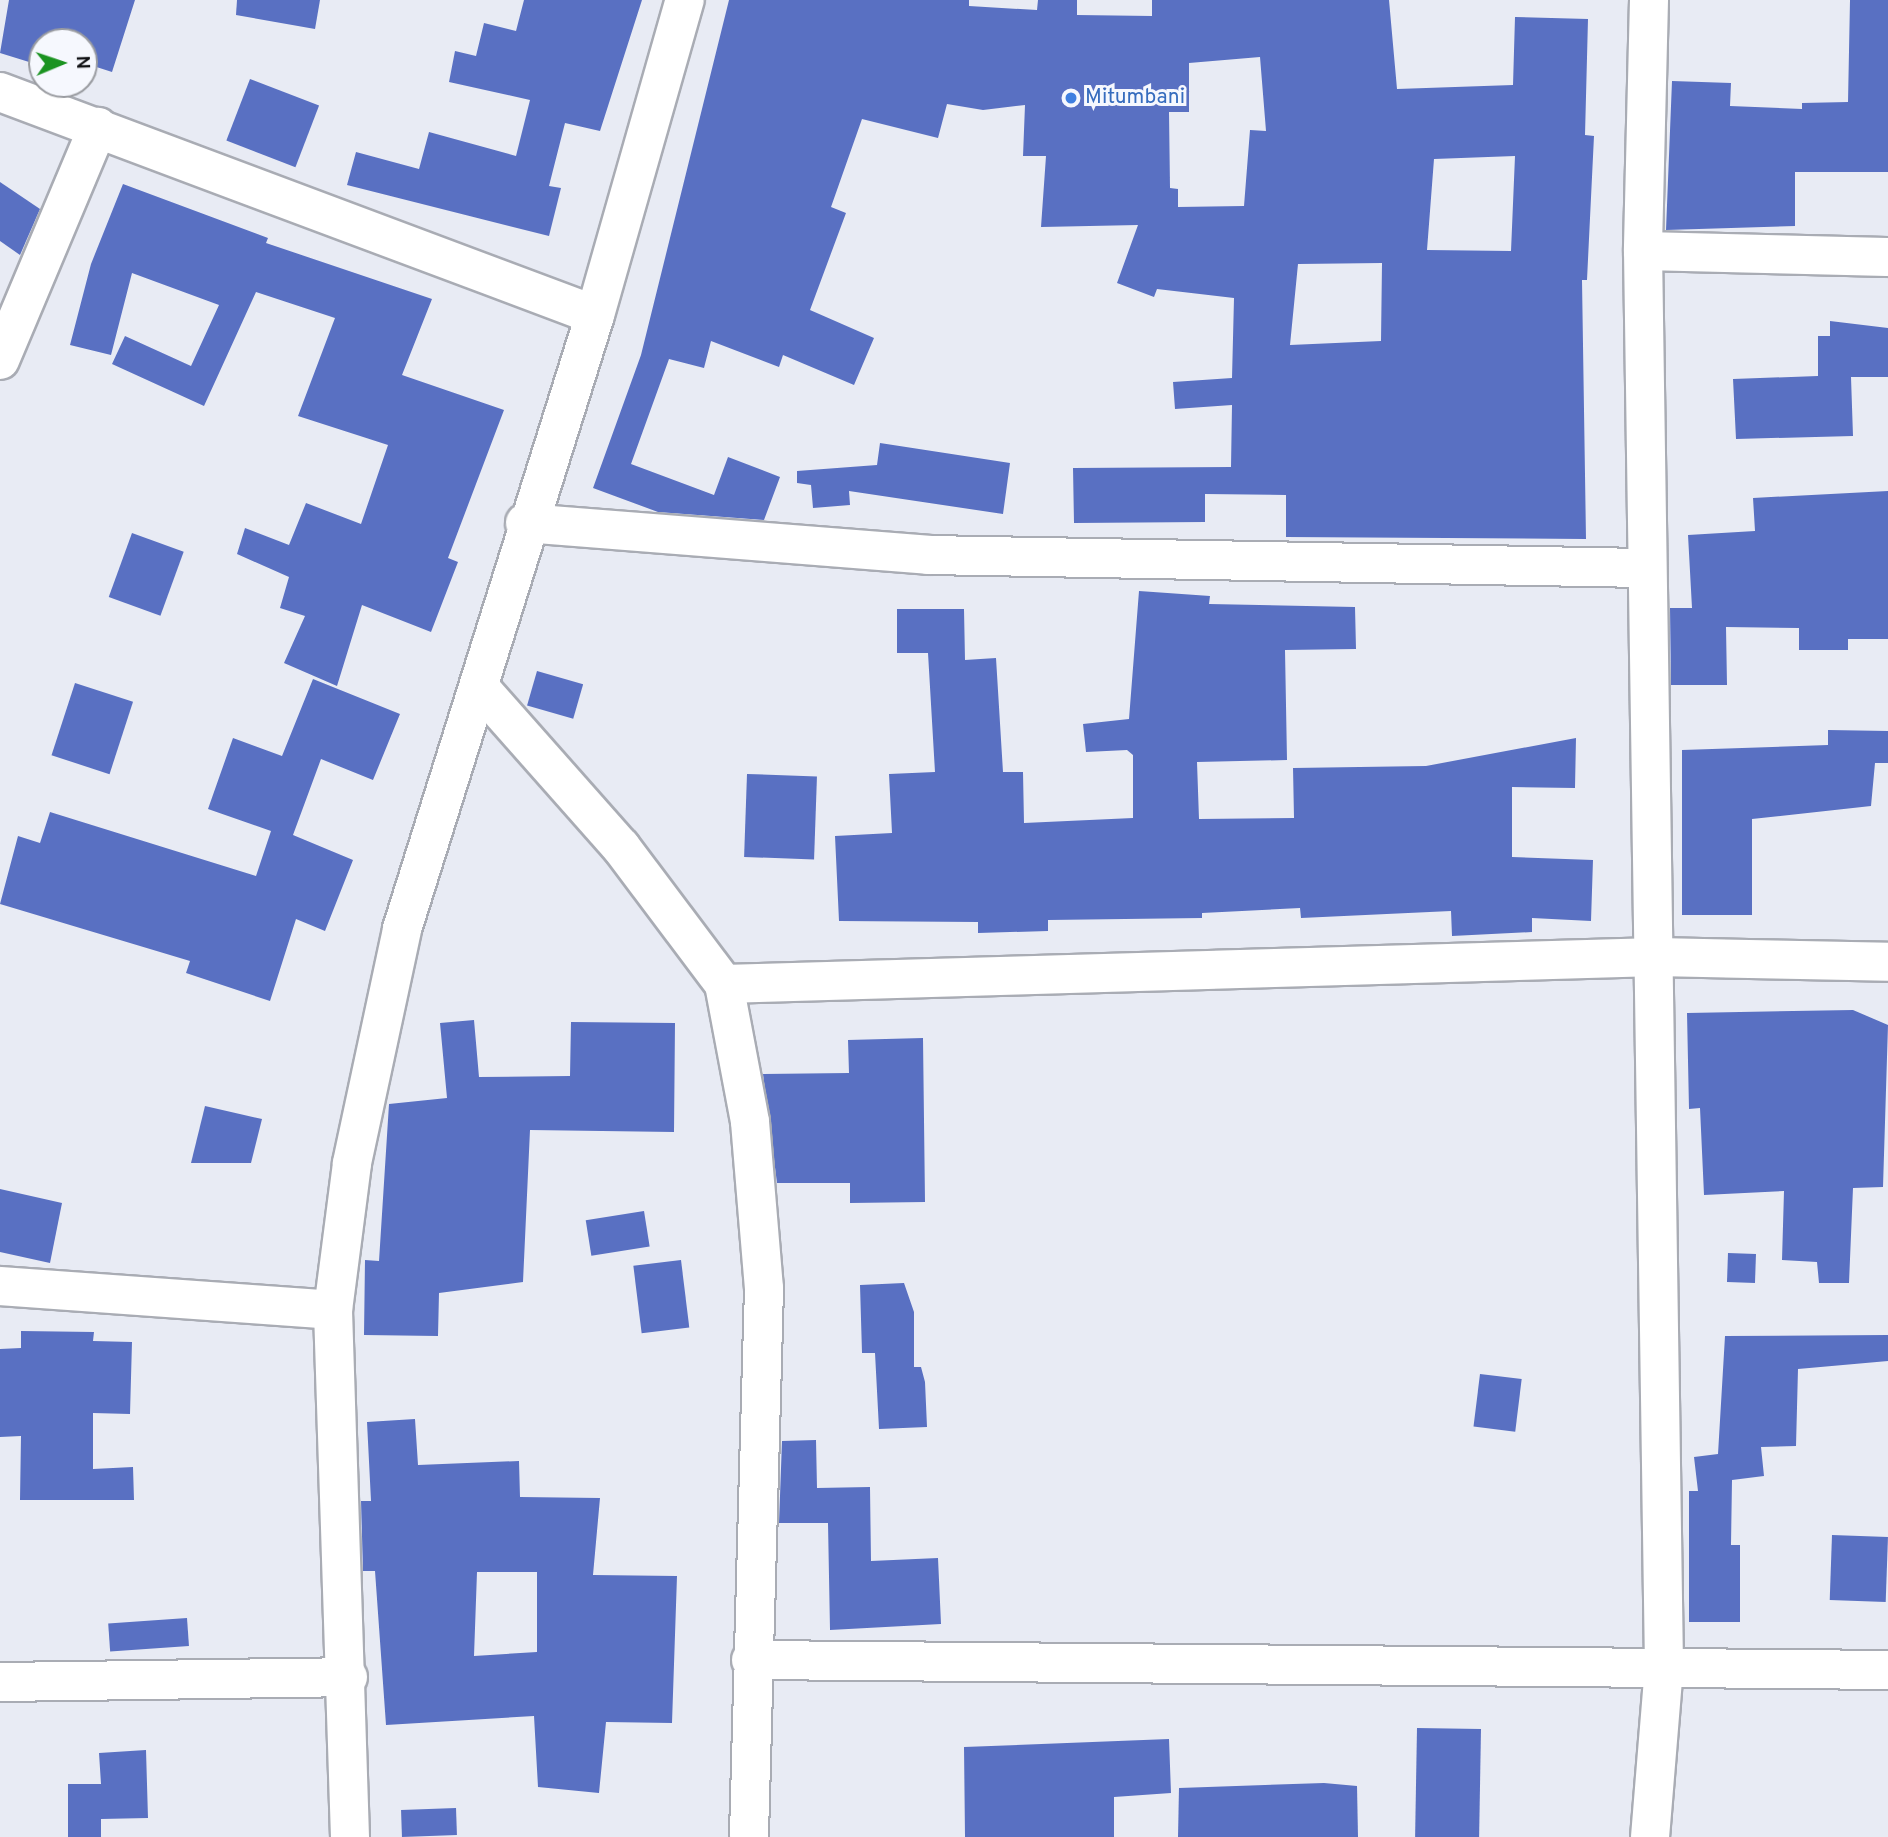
<!DOCTYPE html>
<style>
body{margin:0}
#map{position:relative;width:1888px;height:1837px;overflow:hidden;background:#e8ebf4;font-family:Overpass,sans-serif}
div>[style]{position:absolute}
.building>*{inset:0;background:#5970c2;transform-origin:0 0}
.roads{filter:drop-shadow(2px 0 #a9acb4) drop-shadow(-2px 0 #a9acb4) drop-shadow(0 2px #a9acb4) drop-shadow(0 -2px #a9acb4)}
.street>*{height:38px;margin:-19px;padding:0 19px;transform-origin:19px;border-radius:19px;background:#fff}
.dots>*{width:19px;height:19px;translate:-50% -50%;box-sizing:border-box;border:4px solid #f6f8fe;border-radius:50%}
span{translate:-50% -50%;white-space:nowrap;text-align:center;line-height:1.15;-webkit-text-stroke:6px #f6f8fe;paint-order:stroke}
.shop-label{font-size:21px;color:#366cbe}
.left{translate:0 -50%;text-align:left}
.north{position:absolute;left:28px;top:28px;width:70px;height:70px;box-sizing:border-box;background:#f6f8fe;border:2px solid #9a9ca1;border-radius:50%;rotate:88deg;font-size:19px;font-weight:700;line-height:28px;text-align:center;color:#111215}
.north::after{content:'';display:block;margin:auto;width:24px;height:32px;background:#1b9321;clip-path:polygon(50% 0,100% 100%,50% 72%,0 100%)}
</style>
<div id="map">
<div class="building">
<i style="clip-path:polygon(9px 0,135px 0,112px 72px,84px 63px,84px 42px,42px 42px,42px 66px,0 53px)"></i>
<i style="clip-path:polygon(237px 0,320px 0,315px 29px,236px 15px)"></i>
<i style="clip-path:polygon(524px 0,642px 0,600px 131px,565px 123px,549px 186px,561px 188px,549px 236px,347px 185px,356px 152px,419px 169px,429px 132px,516px 156px,530px 100px,449px 82px,455px 51px,476px 56px,484px 23px,516px 31px)"></i>
<i style="clip-path:polygon(evenodd,729px 0,969px 0,969px 6px,1037px 10px,1038px 0,1077px 0,1077px 15px,1152px 16px,1152px 0,1389px 0,1397px 89px,1513px 85px,1515px 17px,1588px 19px,1585px 135px,1594px 136px,1587px 280px,1582px 280px,1586px 539px,1286px 537px,1286px 495px,1205px 494px,1205px 522px,1074px 523px,1073px 468px,1231px 467px,1232px 405px,1175px 409px,1173px 382px,1232px 378px,1234px 298px,1157px 289px,1154px 297px,1117px 283px,1138px 225px,1041px 227px,1046px 156px,1023px 156px,1025px 105px,983px 110px,947px 104px,938px 138px,862px 119px,831px 207px,846px 213px,810px 310px,874px 338px,854px 385px,783px 355px,779px 367px,711px 341px,704px 368px,669px 359px,631px 464px,714px 495px,728px 457px,780px 477px,764px 520px,658px 512px,593px 488px,641px 355px,729px 0,1260px 57px,1266px 131px,1250px 130px,1244px 206px,1178px 207px,1178px 189px,1170px 188px,1169px 112px,1189px 112px,1189px 63px,1260px 57px,729px 0,1515px 156px,1511px 251px,1427px 250px,1434px 159px,1515px 156px,729px 0,1382px 263px,1381px 341px,1290px 345px,1298px 264px,1382px 263px)"></i>
<i style="clip-path:polygon(1850px 0,1888px 0,1888px 172px,1795px 172px,1795px 226px,1666px 230px,1672px 81px,1731px 83px,1730px 106px,1802px 109px,1802px 103px,1848px 102px)"></i>
<i style="left:250px;top:79px;width:74px;height:66px;rotate:21deg"></i>
<i style="clip-path:polygon(0 182px,40px 209px,20px 255px,0 241px)"></i>
<i style="clip-path:polygon(123px 184px,268px 238px,266px 243px,432px 299px,402px 375px,504px 410px,448px 558px,458px 562px,431px 632px,362px 605px,337px 686px,284px 663px,305px 616px,280px 608px,289px 577px,237px 554px,245px 528px,289px 545px,306px 503px,361px 524px,388px 445px,298px 416px,335px 318px,256px 292px,204px 406px,112px 364px,125px 336px,191px 366px,219px 305px,132px 273px,111px 355px,70px 345px,91px 264px)"></i>
<i style="clip-path:polygon(1830px 321px,1888px 328px,1888px 377px,1851px 377px,1853px 436px,1736px 439px,1733px 379px,1818px 376px,1818px 336px,1830px 336px)"></i>
<i style="clip-path:polygon(880px 443px,1010px 463px,1003px 514px,849px 491px,850px 505px,813px 508px,811px 485px,797px 483px,797px 471px,877px 465px)"></i>
<i style="clip-path:polygon(1888px 491px,1888px 639px,1848px 639px,1848px 650px,1799px 650px,1799px 628px,1726px 627px,1727px 685px,1671px 685px,1670px 608px,1692px 608px,1688px 535px,1755px 531px,1753px 498px)"></i>
<i style="left:132px;top:533px;width:55px;height:68px;rotate:20deg"></i>
<i style="clip-path:polygon(1139px 591px,1210px 596px,1209px 604px,1355px 607px,1356px 649px,1285px 650px,1287px 760px,1197px 762px,1199px 819px,1294px 818px,1293px 768px,1426px 766px,1576px 738px,1575px 788px,1512px 787px,1512px 857px,1593px 860px,1591px 921px,1532px 918px,1532px 932px,1452px 936px,1451px 911px,1301px 918px,1300px 908px,1202px 913px,1202px 918px,1048px 920px,1048px 931px,978px 933px,978px 922px,839px 921px,835px 836px,892px 833px,889px 774px,935px 772px,928px 653px,897px 653px,897px 609px,964px 609px,965px 660px,996px 658px,1003px 772px,1023px 772px,1024px 823px,1133px 818px,1133px 755px,1127px 750px,1086px 752px,1083px 724px,1129px 719px)"></i>
<i style="left:537px;top:671px;width:48px;height:36px;rotate:16deg"></i>
<i style="clip-path:polygon(313px 679px,400px 714px,373px 780px,321px 759px,293px 835px,353px 860px,325px 931px,296px 919px,270px 1001px,186px 973px,190px 961px,0 904px,18px 836px,40px 843px,50px 812px,256px 876px,271px 831px,208px 809px,233px 738px,282px 756px)"></i>
<i style="left:75px;top:683px;width:61px;height:76px;rotate:18deg"></i>
<i style="clip-path:polygon(1828px 730px,1888px 731px,1888px 763px,1875px 763px,1871px 806px,1752px 819px,1752px 915px,1682px 915px,1682px 750px,1828px 745px)"></i>
<i style="left:747px;top:774px;width:70px;height:83px;rotate:2deg"></i>
<i style="clip-path:polygon(1853px 1010px,1888px 1025px,1883px 1187px,1853px 1188px,1849px 1283px,1819px 1283px,1817px 1262px,1782px 1260px,1784px 1191px,1704px 1195px,1700px 1108px,1689px 1109px,1687px 1013px)"></i>
<i style="clip-path:polygon(474px 1020px,479px 1077px,570px 1076px,571px 1022px,675px 1023px,674px 1132px,530px 1130px,523px 1282px,439px 1293px,438px 1336px,364px 1335px,365px 1260px,379px 1261px,389px 1104px,447px 1098px,440px 1023px)"></i>
<i style="clip-path:polygon(923px 1038px,925px 1202px,850px 1203px,850px 1183px,777px 1183px,763px 1074px,849px 1073px,848px 1040px)"></i>
<i style="clip-path:polygon(205px 1106px,262px 1119px,251px 1163px,191px 1163px)"></i>
<i style="clip-path:polygon(0 1189px,62px 1203px,50px 1263px,0 1252px)"></i>
<i style="left:644px;top:1211px;width:36px;height:59px;rotate:81deg"></i>
<i style="left:1728px;top:1253px;width:28px;height:29px;rotate:2deg"></i>
<i style="left:681px;top:1260px;width:68px;height:48px;rotate:83deg"></i>
<i style="clip-path:polygon(904px 1283px,914px 1312px,914px 1367px,921px 1367px,925px 1382px,927px 1427px,879px 1429px,875px 1353px,862px 1353px,860px 1285px)"></i>
<i style="clip-path:polygon(21px 1331px,94px 1332px,93px 1341px,132px 1342px,130px 1414px,93px 1413px,93px 1469px,133px 1467px,134px 1500px,20px 1500px,21px 1436px,0 1437px,0 1349px,21px 1348px)"></i>
<i style="clip-path:polygon(1888px 1335px,1888px 1361px,1798px 1369px,1796px 1446px,1761px 1447px,1764px 1476px,1732px 1480px,1731px 1545px,1740px 1545px,1740px 1622px,1689px 1622px,1689px 1491px,1698px 1491px,1694px 1457px,1718px 1454px,1725px 1336px)"></i>
<i style="left:1480px;top:1374px;width:42px;height:53px;rotate:7deg"></i>
<i style="clip-path:polygon(evenodd,415px 1419px,418px 1465px,519px 1461px,520px 1497px,600px 1498px,593px 1575px,677px 1576px,672px 1723px,606px 1722px,599px 1793px,538px 1787px,534px 1716px,386px 1725px,375px 1571px,363px 1571px,361px 1501px,371px 1501px,367px 1422px,415px 1419px,477px 1572px,537px 1572px,537px 1652px,474px 1656px,477px 1572px)"></i>
<i style="clip-path:polygon(816px 1440px,817px 1488px,870px 1487px,871px 1561px,938px 1558px,941px 1624px,830px 1630px,828px 1523px,779px 1523px,782px 1441px)"></i>
<i style="left:1832px;top:1535px;width:56px;height:65px;rotate:2deg"></i>
<i style="left:187px;top:1618px;width:28px;height:79px;rotate:86deg"></i>
<i style="left:1417px;top:1728px;width:64px;height:109px;rotate:1deg"></i>
<i style="clip-path:polygon(1169px 1739px,1171px 1793px,1114px 1797px,1114px 1837px,965px 1837px,964px 1747px)"></i>
<i style="clip-path:polygon(146px 1750px,148px 1818px,101px 1819px,101px 1837px,68px 1837px,68px 1784px,101px 1784px,99px 1753px)"></i>
<i style="clip-path:polygon(1324px 1783px,1357px 1786px,1358px 1837px,1178px 1837px,1179px 1788px)"></i>
<i style="left:456px;top:1808px;width:27px;height:55px;rotate:88deg"></i>
</div>
<div class="roads">
<div class="street">
<i style="left:1649px;top:0;width:251px;rotate:91.4deg"></i>
<i style="left:1643px;top:251px;width:1416px;rotate:89.15deg"></i>
<i style="left:1664px;top:1667px;width:171px;rotate:94.7deg"></i>
<i style="left:0;top:92px;width:635px;rotate:20.55deg"></i>
<i style="left:1643px;top:251px;width:245px;rotate:1.4deg"></i>
<i style="left:0;top:360px;width:253px;rotate:-67.2deg"></i>
<i style="left:525px;top:523px;width:404px;rotate:4.5deg"></i>
<i style="left:928px;top:555px;width:719px;rotate:1.04deg"></i>
<i style="left:481px;top:689px;width:211px;rotate:48.5deg"></i>
<i style="left:621px;top:847px;width:171px;rotate:53.1deg"></i>
<i style="left:724px;top:984px;width:140px;rotate:79.3deg"></i>
<i style="left:750px;top:1122px;width:167px;rotate:85.2deg"></i>
<i style="left:764px;top:1288px;width:549px;rotate:91.57deg"></i>
<i style="left:724px;top:984px;width:933px;rotate:-1.66deg"></i>
<i style="left:1657px;top:957px;width:231px;rotate:1.2deg"></i>
<i style="left:0;top:1286px;width:334px;rotate:4.1deg"></i>
<i style="left:751px;top:1660px;width:1137px;rotate:0.5deg"></i>
<i style="left:0;top:1682px;width:348px;rotate:-0.8deg"></i>
<i style="left:350px;top:1837px;width:527px;rotate:-91.85deg"></i>
<i style="left:333px;top:1310px;width:148px;rotate:-82.6deg"></i>
<i style="left:352px;top:1163px;width:239px;rotate:-77.9deg"></i>
<i style="left:402px;top:929px;width:644px;rotate:-72.55deg"></i>
<i style="left:595px;top:315px;width:328px;rotate:-74.1deg"></i>
</div>
</div>
<div class="dots">
<i style="left:1071px;top:98px;background:#3f7fe0"></i>
</div>
<div class="shop-label">
<span class="left" style="left:1085px;top:98px">Mitumbani</span>
</div>
<div class="north">N</div>
</div>
